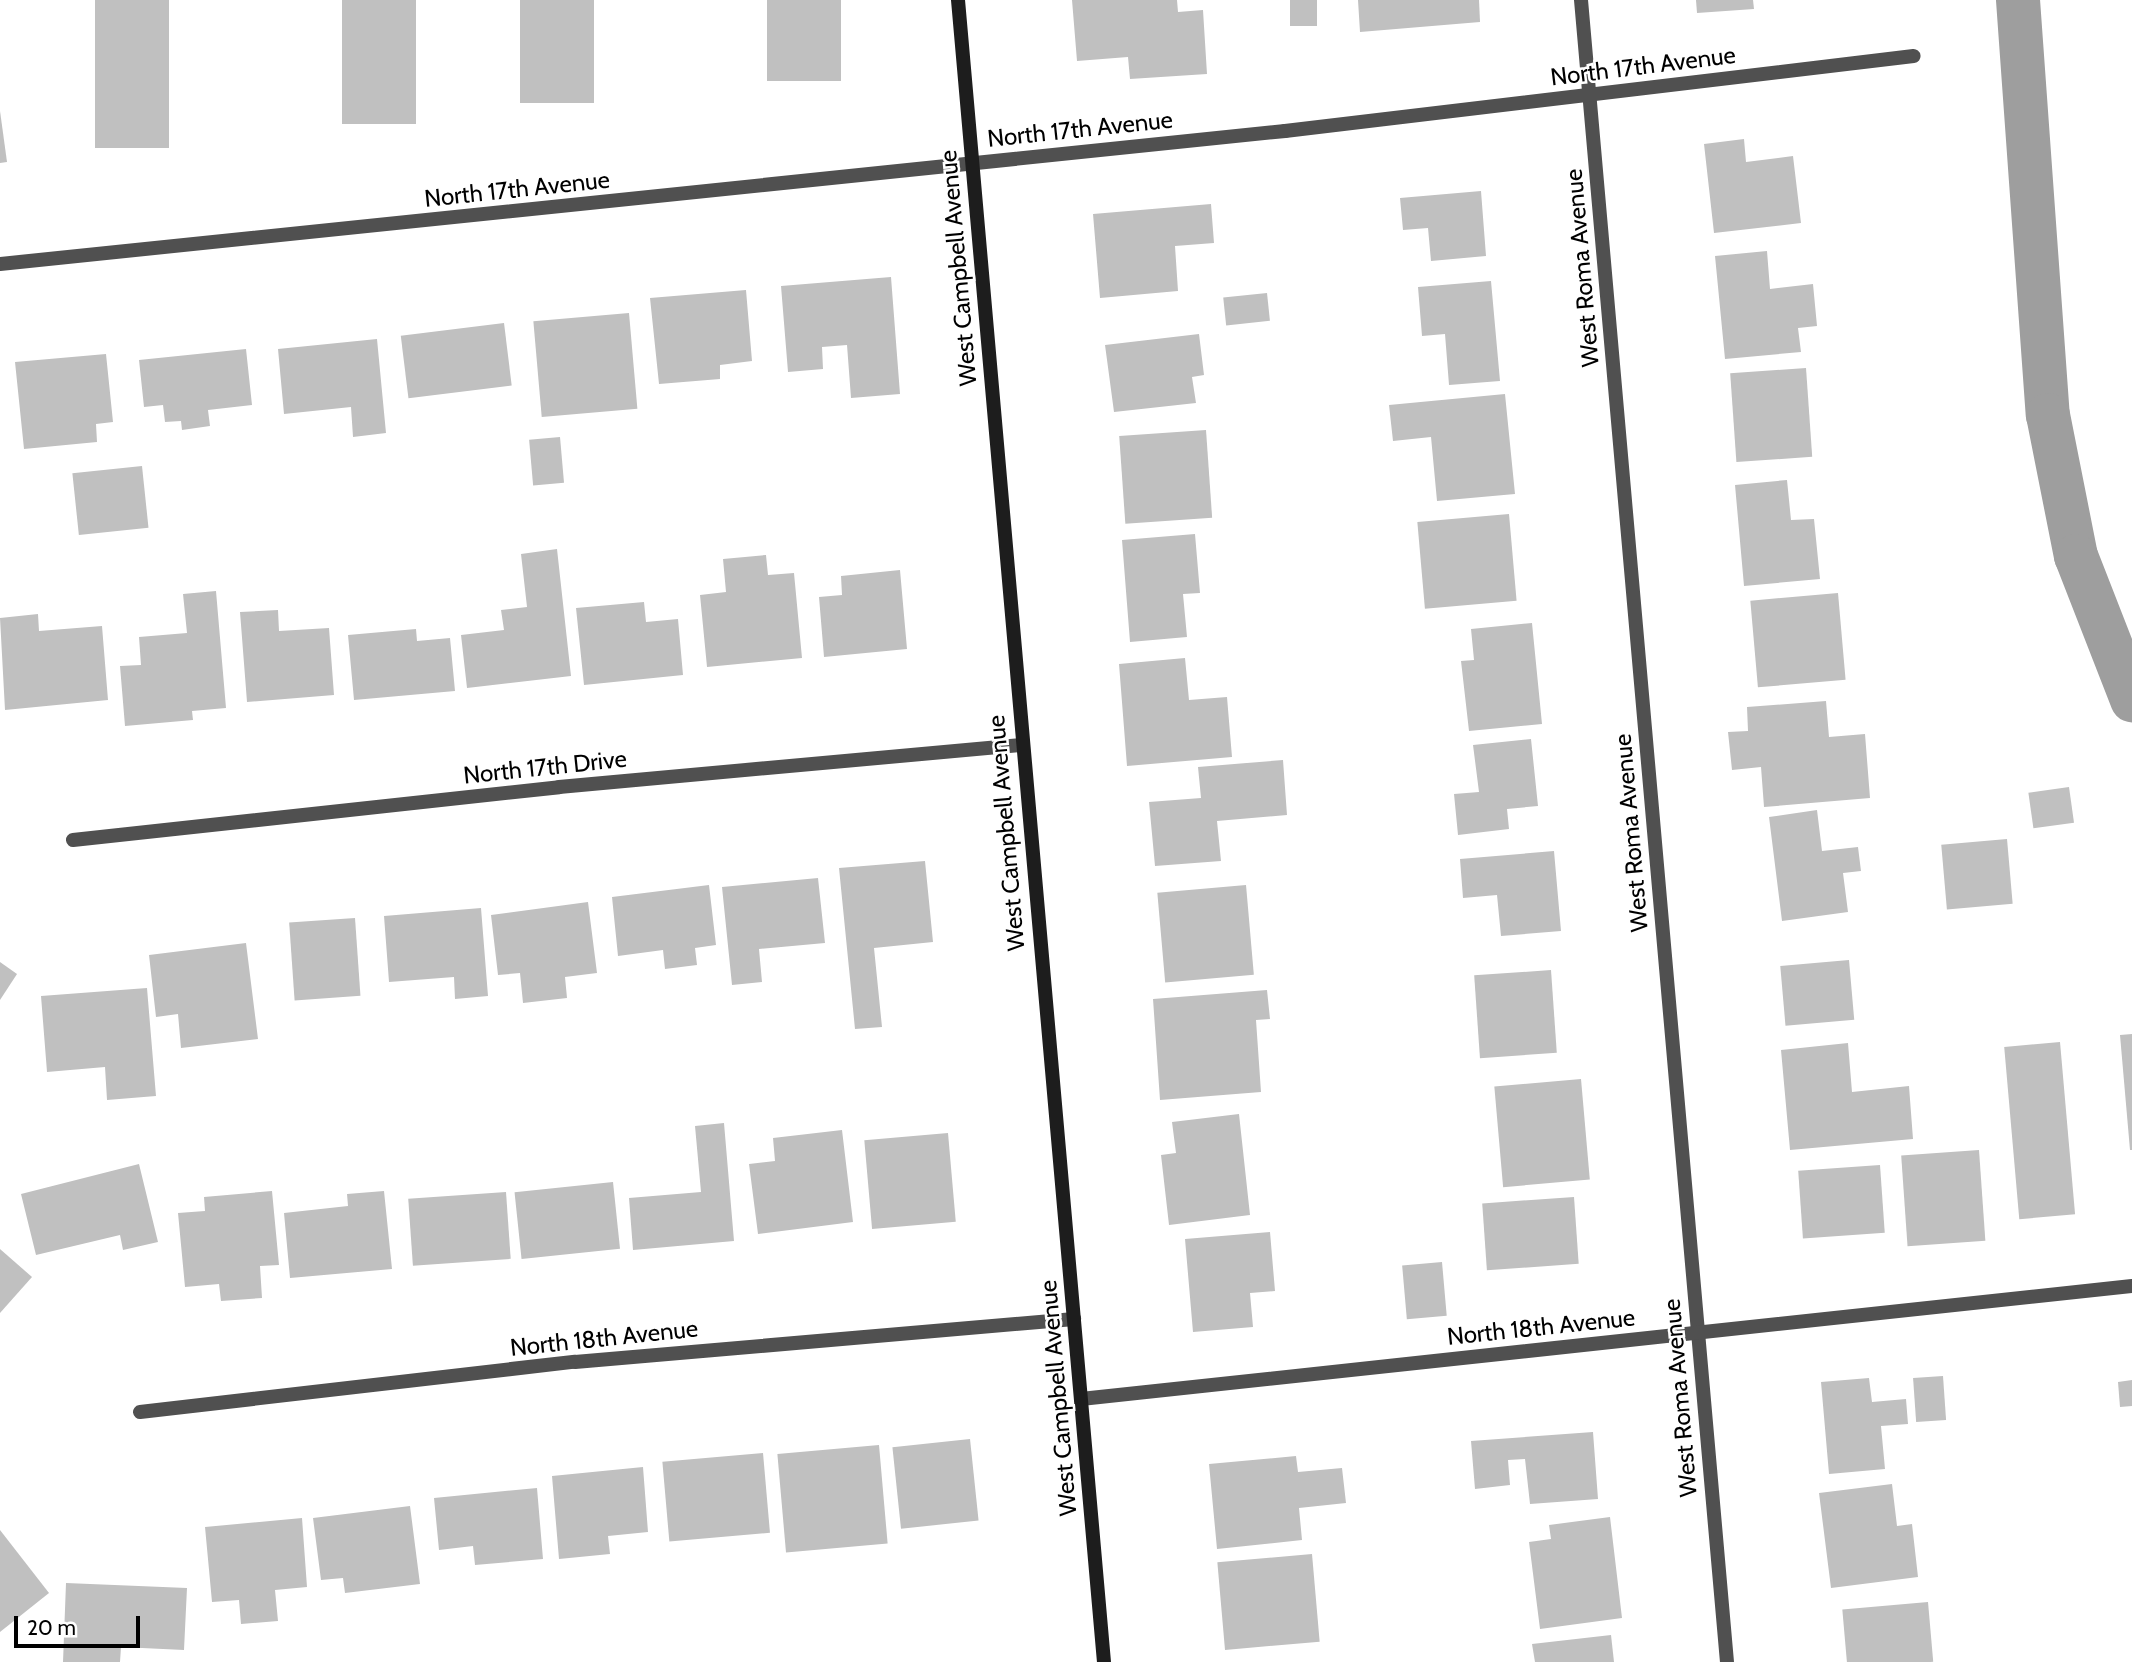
<!DOCTYPE html>
<style>
body{margin:0}
#map{position:relative;width:2132px;height:1662px;overflow:hidden;background:#fff;font-family:Cabin,sans-serif}
div>[style]{position:absolute}
.canal>*{height:44px;margin:-22px;padding:0 22px;transform-origin:22px;border-radius:22px;background:#9e9e9e}
.building>*{inset:0;background:#c0c0c0;transform-origin:0 0}
.street>*{height:14px;margin:-7px;padding:0 7px;transform-origin:7px;border-radius:7px;background:#505050}
.secondary>*{height:14px;margin:-7px;padding:0 7px;transform-origin:7px;border-radius:7px;background:#1d1d1d}
span{translate:-50% -50%;white-space:nowrap;text-align:center;line-height:1.15;-webkit-text-stroke:5px #fff;paint-order:stroke}
.street-label{font-size:24px;color:#000}
.scale{position:absolute;left:14px;top:1616px;width:126px;height:32px;box-sizing:border-box;border:4px solid #000;border-top:0;padding-left:9px;font-size:21px;line-height:24px;white-space:nowrap;color:#000;-webkit-text-stroke:5px #fff;paint-order:stroke}
</style>
<div id="map">
<div class="canal">
<i style="left:2018px;top:0;width:416px;rotate:85.9deg"></i>
<i style="left:2048px;top:415px;width:144px;rotate:78.8deg"></i>
<i style="left:2076px;top:556px;width:155px;rotate:68.7deg"></i>
</div>
<div class="building">
<i style="left:95px;top:0;width:74px;height:148px"></i>
<i style="left:342px;top:0;width:74px;height:124px"></i>
<i style="left:520px;top:0;width:74px;height:103px"></i>
<i style="left:767px;top:0;width:74px;height:81px"></i>
<i style="clip-path:polygon(1072px 0,1177px 0,1178px 12px,1203px 10px,1207px 74px,1130px 79px,1128px 57px,1077px 61px)"></i>
<i style="left:1290px;top:0;width:27px;height:26px"></i>
<i style="clip-path:polygon(1358px 0,1479px 0,1480px 22px,1360px 32px)"></i>
<i style="clip-path:polygon(1696px 0,1753px 0,1754px 9px,1697px 13px)"></i>
<i style="clip-path:polygon(0 111px,7px 162px,0 163px)"></i>
<i style="clip-path:polygon(1744px 139px,1746px 162px,1793px 156px,1801px 223px,1714px 233px,1704px 144px)"></i>
<i style="clip-path:polygon(1481px 191px,1486px 256px,1431px 261px,1428px 228px,1403px 230px,1400px 198px)"></i>
<i style="clip-path:polygon(1211px 204px,1214px 243px,1175px 246px,1178px 291px,1100px 298px,1093px 214px)"></i>
<i style="clip-path:polygon(1767px 251px,1770px 289px,1813px 284px,1817px 326px,1798px 328px,1801px 352px,1725px 359px,1715px 256px)"></i>
<i style="clip-path:polygon(891px 277px,900px 394px,851px 398px,847px 345px,822px 347px,823px 369px,788px 372px,781px 286px)"></i>
<i style="clip-path:polygon(1491px 281px,1500px 381px,1449px 385px,1445px 334px,1422px 336px,1418px 287px)"></i>
<i style="clip-path:polygon(746px 290px,752px 361px,720px 365px,720px 379px,659px 384px,650px 298px)"></i>
<i style="left:1267px;top:293px;width:28px;height:44px;rotate:84deg"></i>
<i style="left:629px;top:313px;width:96px;height:96px;rotate:85deg"></i>
<i style="left:504px;top:323px;width:63px;height:104px;rotate:83deg"></i>
<i style="clip-path:polygon(1199px 334px,1204px 375px,1192px 377px,1196px 403px,1114px 412px,1105px 345px)"></i>
<i style="clip-path:polygon(377px 339px,386px 433px,353px 437px,351px 407px,284px 414px,278px 349px)"></i>
<i style="clip-path:polygon(246px 349px,252px 405px,208px 410px,210px 426px,182px 430px,181px 421px,165px 422px,163px 405px,144px 407px,139px 360px)"></i>
<i style="clip-path:polygon(106px 354px,113px 422px,96px 424px,97px 442px,24px 449px,15px 362px)"></i>
<i style="left:1806px;top:368px;width:89px;height:76px;rotate:86deg"></i>
<i style="clip-path:polygon(1505px 394px,1515px 494px,1437px 501px,1431px 437px,1393px 441px,1389px 405px)"></i>
<i style="left:1206px;top:430px;width:88px;height:87px;rotate:86deg"></i>
<i style="left:560px;top:437px;width:46px;height:31px;rotate:85deg"></i>
<i style="left:142px;top:466px;width:62px;height:70px;rotate:84deg"></i>
<i style="clip-path:polygon(1787px 480px,1791px 520px,1814px 519px,1820px 579px,1744px 586px,1735px 485px)"></i>
<i style="left:1509px;top:514px;width:87px;height:92px;rotate:85deg"></i>
<i style="clip-path:polygon(1195px 534px,1200px 593px,1183px 594px,1187px 637px,1130px 642px,1122px 540px)"></i>
<i style="clip-path:polygon(557px 549px,571px 676px,467px 688px,461px 635px,504px 630px,501px 610px,527px 607px,521px 554px)"></i>
<i style="clip-path:polygon(766px 555px,768px 575px,794px 573px,802px 658px,707px 667px,700px 595px,726px 592px,723px 559px)"></i>
<i style="clip-path:polygon(900px 570px,907px 649px,824px 657px,819px 597px,842px 595px,841px 576px)"></i>
<i style="clip-path:polygon(216px 591px,226px 708px,192px 711px,193px 720px,125px 726px,120px 666px,141px 665px,139px 637px,187px 633px,183px 594px)"></i>
<i style="left:1838px;top:593px;width:87px;height:88px;rotate:85deg"></i>
<i style="clip-path:polygon(644px 602px,646px 622px,678px 619px,683px 675px,584px 685px,576px 608px)"></i>
<i style="clip-path:polygon(278px 610px,279px 631px,329px 628px,334px 695px,247px 702px,240px 612px)"></i>
<i style="clip-path:polygon(38px 614px,39px 631px,102px 626px,108px 700px,5px 710px,0 618px)"></i>
<i style="clip-path:polygon(1532px 623px,1542px 724px,1469px 731px,1461px 661px,1474px 660px,1471px 629px)"></i>
<i style="clip-path:polygon(416px 629px,417px 641px,450px 638px,455px 691px,354px 700px,348px 635px)"></i>
<i style="clip-path:polygon(1185px 658px,1189px 700px,1227px 697px,1232px 757px,1127px 766px,1119px 664px)"></i>
<i style="clip-path:polygon(1826px 701px,1829px 737px,1865px 734px,1870px 798px,1764px 807px,1761px 767px,1732px 770px,1728px 732px,1748px 731px,1747px 707px)"></i>
<i style="clip-path:polygon(1531px 739px,1538px 806px,1507px 809px,1509px 829px,1458px 835px,1454px 794px,1479px 792px,1473px 745px)"></i>
<i style="clip-path:polygon(1283px 760px,1287px 815px,1217px 821px,1221px 861px,1155px 866px,1149px 802px,1201px 798px,1198px 767px)"></i>
<i style="left:2069px;top:787px;width:36px;height:41px;rotate:82deg"></i>
<i style="clip-path:polygon(1817px 810px,1822px 851px,1858px 847px,1861px 871px,1843px 873px,1848px 912px,1782px 921px,1769px 817px)"></i>
<i style="left:2007px;top:839px;width:65px;height:66px;rotate:85deg"></i>
<i style="clip-path:polygon(1554px 851px,1561px 931px,1501px 936px,1497px 895px,1463px 898px,1460px 859px)"></i>
<i style="clip-path:polygon(925px 861px,933px 942px,874px 948px,882px 1027px,855px 1029px,839px 868px)"></i>
<i style="clip-path:polygon(818px 878px,825px 943px,759px 949px,762px 982px,732px 985px,722px 887px)"></i>
<i style="clip-path:polygon(709px 885px,716px 945px,695px 948px,697px 965px,665px 969px,663px 950px,618px 956px,612px 897px)"></i>
<i style="left:1246px;top:885px;width:90px;height:89px;rotate:85deg"></i>
<i style="clip-path:polygon(588px 902px,597px 973px,565px 977px,567px 998px,523px 1003px,520px 973px,498px 975px,491px 915px)"></i>
<i style="clip-path:polygon(481px 908px,488px 996px,455px 999px,454px 977px,389px 982px,384px 916px)"></i>
<i style="left:355px;top:918px;width:78px;height:66px;rotate:86deg"></i>
<i style="clip-path:polygon(246px 943px,258px 1039px,181px 1048px,178px 1014px,156px 1017px,149px 955px)"></i>
<i style="left:1849px;top:960px;width:60px;height:69px;rotate:85deg"></i>
<i style="clip-path:polygon(0 962px,17px 974px,0 1000px)"></i>
<i style="left:1551px;top:970px;width:83px;height:77px;rotate:86deg"></i>
<i style="clip-path:polygon(147px 988px,156px 1096px,107px 1100px,105px 1067px,47px 1072px,41px 996px)"></i>
<i style="clip-path:polygon(1267px 990px,1270px 1019px,1256px 1020px,1261px 1092px,1160px 1100px,1153px 999px)"></i>
<i style="clip-path:polygon(2132px 1034px,2132px 1150px,2130px 1150px,2120px 1035px)"></i>
<i style="left:2060px;top:1042px;width:173px;height:56px;rotate:85deg"></i>
<i style="clip-path:polygon(1848px 1043px,1852px 1092px,1909px 1086px,1913px 1139px,1790px 1150px,1781px 1050px)"></i>
<i style="left:1581px;top:1079px;width:101px;height:87px;rotate:85deg"></i>
<i style="clip-path:polygon(1239px 1114px,1250px 1215px,1169px 1225px,1161px 1155px,1176px 1153px,1172px 1122px)"></i>
<i style="clip-path:polygon(724px 1123px,734px 1241px,633px 1250px,629px 1198px,701px 1192px,695px 1126px)"></i>
<i style="clip-path:polygon(842px 1130px,853px 1222px,758px 1234px,749px 1164px,775px 1161px,773px 1138px)"></i>
<i style="left:948px;top:1133px;width:89px;height:84px;rotate:85deg"></i>
<i style="left:1979px;top:1150px;width:91px;height:78px;rotate:86deg"></i>
<i style="clip-path:polygon(139px 1164px,158px 1242px,123px 1250px,120px 1235px,36px 1255px,21px 1194px)"></i>
<i style="left:1880px;top:1165px;width:68px;height:82px;rotate:86deg"></i>
<i style="left:613px;top:1182px;width:67px;height:99px;rotate:84deg"></i>
<i style="clip-path:polygon(272px 1191px,279px 1265px,260px 1266px,262px 1298px,221px 1301px,219px 1284px,185px 1287px,178px 1213px,205px 1211px,204px 1197px)"></i>
<i style="clip-path:polygon(384px 1191px,392px 1269px,290px 1278px,284px 1213px,348px 1206px,347px 1194px)"></i>
<i style="left:506px;top:1192px;width:67px;height:98px;rotate:86deg"></i>
<i style="left:1574px;top:1197px;width:67px;height:92px;rotate:86deg"></i>
<i style="clip-path:polygon(1270px 1232px,1275px 1291px,1250px 1293px,1253px 1327px,1193px 1332px,1185px 1239px)"></i>
<i style="clip-path:polygon(0 1249px,32px 1277px,0 1313px)"></i>
<i style="left:1442px;top:1262px;width:54px;height:40px;rotate:85deg"></i>
<i style="left:1943px;top:1376px;width:44px;height:30px;rotate:86deg"></i>
<i style="clip-path:polygon(1869px 1378px,1872px 1402px,1906px 1399px,1908px 1424px,1881px 1426px,1885px 1469px,1829px 1474px,1821px 1382px)"></i>
<i style="clip-path:polygon(2132px 1380px,2132px 1406px,2120px 1407px,2118px 1382px)"></i>
<i style="clip-path:polygon(1593px 1432px,1598px 1499px,1530px 1504px,1525px 1459px,1508px 1460px,1510px 1485px,1475px 1489px,1471px 1441px)"></i>
<i style="left:970px;top:1439px;width:82px;height:78px;rotate:84deg"></i>
<i style="left:879px;top:1445px;width:99px;height:102px;rotate:85deg"></i>
<i style="left:763px;top:1453px;width:80px;height:101px;rotate:85deg"></i>
<i style="clip-path:polygon(1296px 1456px,1298px 1472px,1342px 1468px,1346px 1503px,1299px 1508px,1302px 1540px,1217px 1549px,1209px 1464px)"></i>
<i style="clip-path:polygon(643px 1467px,648px 1532px,608px 1536px,610px 1554px,559px 1559px,552px 1476px)"></i>
<i style="clip-path:polygon(1892px 1484px,1897px 1526px,1912px 1524px,1918px 1577px,1831px 1588px,1819px 1493px)"></i>
<i style="clip-path:polygon(537px 1488px,543px 1559px,475px 1565px,473px 1546px,439px 1550px,434px 1498px)"></i>
<i style="clip-path:polygon(410px 1506px,420px 1584px,345px 1593px,343px 1578px,321px 1580px,313px 1518px)"></i>
<i style="clip-path:polygon(1610px 1517px,1622px 1618px,1540px 1629px,1529px 1542px,1551px 1539px,1549px 1525px)"></i>
<i style="clip-path:polygon(302px 1518px,307px 1587px,275px 1590px,278px 1621px,241px 1624px,239px 1600px,212px 1602px,205px 1527px)"></i>
<i style="clip-path:polygon(0 1530px,49px 1593px,0 1632px)"></i>
<i style="left:1312px;top:1554px;width:88px;height:95px;rotate:85deg"></i>
<i style="clip-path:polygon(66px 1583px,187px 1588px,184px 1650px,121px 1647px,120px 1662px,63px 1662px)"></i>
<i style="left:1928px;top:1602px;width:60px;height:86px;rotate:85deg"></i>
<i style="clip-path:polygon(1611px 1635px,1614px 1662px,1535px 1662px,1532px 1644px)"></i>
</div>
<div class="street">
<i style="left:1581px;top:0;width:1668px;rotate:84.98deg"></i>
<i style="left:0;top:264px;width:1292px;rotate:-5.91deg"></i>
<i style="left:1285px;top:131px;width:633px;rotate:-6.8deg"></i>
<i style="left:73px;top:840px;width:489px;rotate:-6.2deg"></i>
<i style="left:559px;top:787px;width:465px;rotate:-5.2deg"></i>
<i style="left:1081px;top:1399px;width:1057px;rotate:-6.14deg"></i>
<i style="left:140px;top:1412px;width:438px;rotate:-6.6deg"></i>
<i style="left:575px;top:1362px;width:501px;rotate:-4.93deg"></i>
</div>
<div class="secondary">
<i style="left:958px;top:0;width:1668px;rotate:84.98deg"></i>
</div>
<div class="street-label">
<span style="left:1643px;top:66px;rotate:-7deg">North 17th Avenue</span>
<span style="left:1080px;top:129px;rotate:-6deg">North 17th Avenue</span>
<span style="left:517px;top:189px;rotate:-6deg">North 17th Avenue</span>
<span style="left:958px;top:268px;rotate:-95deg">West Campbell Avenue</span>
<span style="left:1582px;top:268px;rotate:-95deg">West Roma Avenue</span>
<span style="left:545px;top:767px;rotate:-6deg">North 17th Drive</span>
<span style="left:1006px;top:833px;rotate:-95deg">West Campbell Avenue</span>
<span style="left:1631px;top:833px;rotate:-95deg">West Roma Avenue</span>
<span style="left:1541px;top:1327px;rotate:-6deg">North 18th Avenue</span>
<span style="left:604px;top:1338px;rotate:-6deg">North 18th Avenue</span>
<span style="left:1058px;top:1398px;rotate:-95deg">West Campbell Avenue</span>
<span style="left:1680px;top:1398px;rotate:-95deg">West Roma Avenue</span>
</div>
<div class="scale">20 m</div>
</div>
